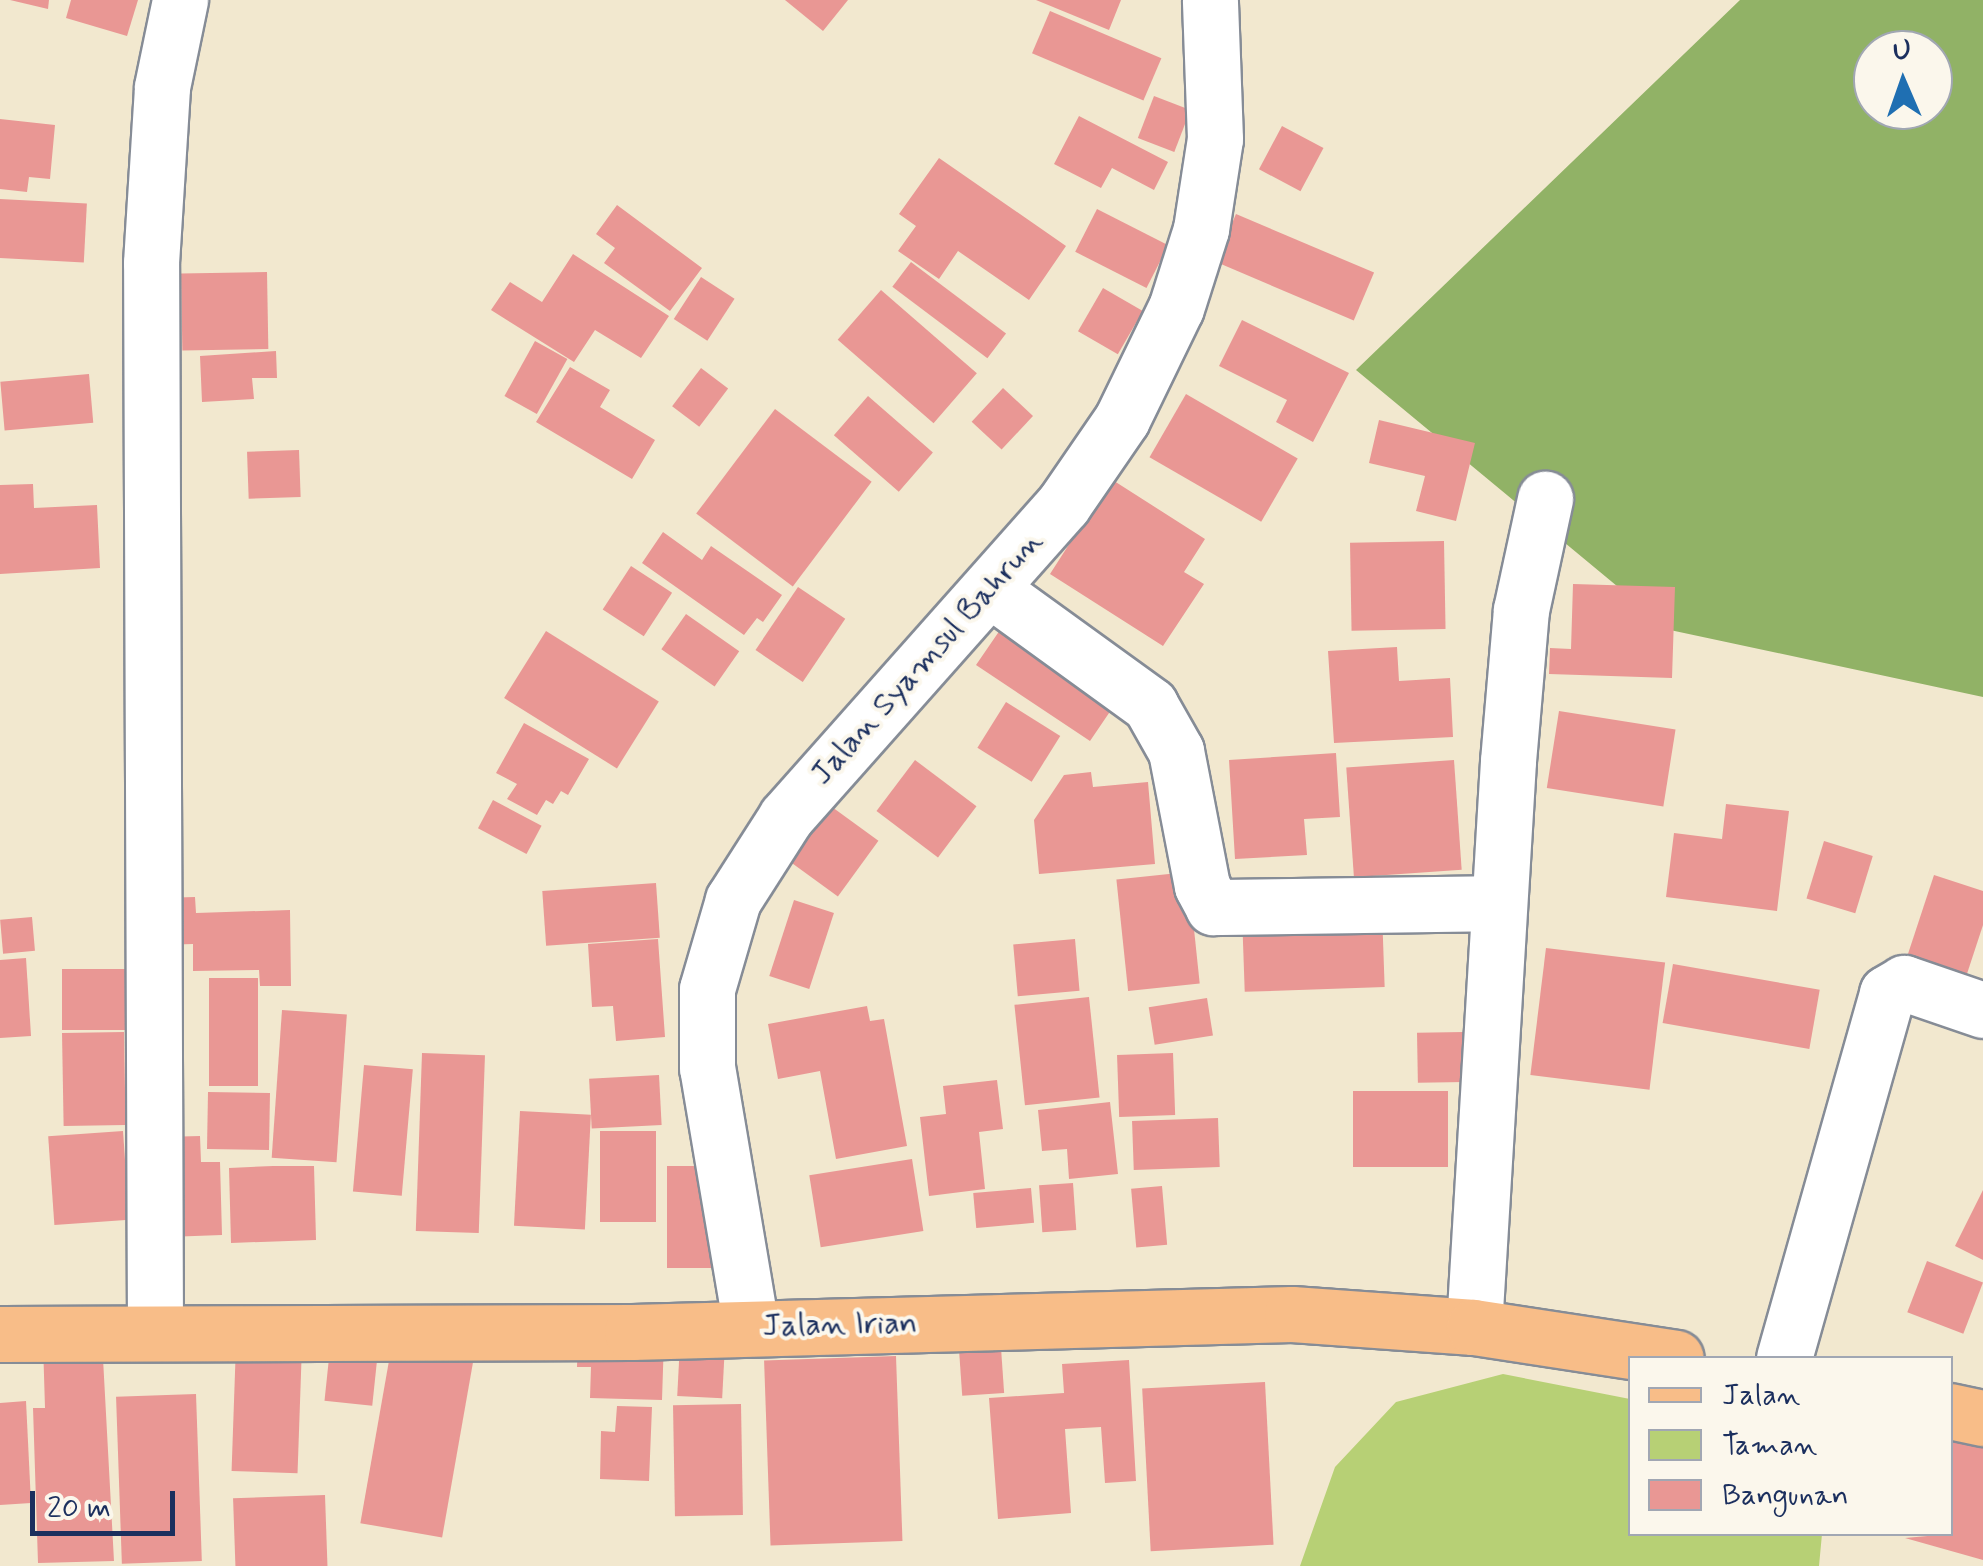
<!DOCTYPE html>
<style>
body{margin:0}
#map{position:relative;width:1983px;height:1566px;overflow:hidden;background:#f2e8cf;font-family:Mynerve,sans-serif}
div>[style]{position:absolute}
.green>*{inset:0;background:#b7d075}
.forest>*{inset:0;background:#91b266}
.building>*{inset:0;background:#e99794;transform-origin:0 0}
.roads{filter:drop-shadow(2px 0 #868c96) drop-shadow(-2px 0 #868c96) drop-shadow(0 2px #868c96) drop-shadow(0 -2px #868c96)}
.minor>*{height:55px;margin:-27.5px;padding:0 27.5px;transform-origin:27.5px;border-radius:27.5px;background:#fff}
.major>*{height:55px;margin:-27.5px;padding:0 27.5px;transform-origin:27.5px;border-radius:27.5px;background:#f8bd88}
span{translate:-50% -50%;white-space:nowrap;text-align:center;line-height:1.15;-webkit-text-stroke:8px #fbf7ec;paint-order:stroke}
.street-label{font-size:32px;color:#1b2f5e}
.legend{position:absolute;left:1628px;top:1356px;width:325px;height:180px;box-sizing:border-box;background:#fbf7ec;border:2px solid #a1a7b3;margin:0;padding:12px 18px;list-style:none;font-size:30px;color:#1b2f5e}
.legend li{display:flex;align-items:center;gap:20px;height:50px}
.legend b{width:50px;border:2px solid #a1a7b3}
.north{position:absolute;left:1853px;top:30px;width:100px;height:100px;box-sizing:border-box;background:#fbf7ec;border:2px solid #a1a7b3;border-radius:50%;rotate:358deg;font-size:28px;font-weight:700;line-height:40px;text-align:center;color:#1b2f5e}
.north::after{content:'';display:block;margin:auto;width:35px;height:45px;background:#1f6fb2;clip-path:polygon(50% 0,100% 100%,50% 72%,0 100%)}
.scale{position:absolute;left:30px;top:1491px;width:145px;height:45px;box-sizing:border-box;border:5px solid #1b2f5e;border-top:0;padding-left:12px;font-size:30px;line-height:35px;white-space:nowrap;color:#1b2f5e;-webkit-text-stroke:8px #fbf7ec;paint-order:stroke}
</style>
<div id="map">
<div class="green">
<i style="clip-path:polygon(1503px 1374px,1630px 1399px,1630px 1534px,1822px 1534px,1819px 1566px,1300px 1566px,1335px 1467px,1396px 1402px)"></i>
</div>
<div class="forest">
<i style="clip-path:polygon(evenodd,1740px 0,1983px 0,1983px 697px,1670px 630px,1356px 370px,1740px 0,1873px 50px,1933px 50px,1933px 110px,1873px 110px,1873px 50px)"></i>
</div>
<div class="building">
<i style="clip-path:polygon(10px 0,49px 0,48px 9px)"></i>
<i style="clip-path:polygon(71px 0,138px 0,127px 36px,66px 18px)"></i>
<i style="clip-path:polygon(785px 0,848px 0,823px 31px)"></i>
<i style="clip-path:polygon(1036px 0,1121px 0,1109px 30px)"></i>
<i style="left:1050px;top:11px;width:121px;height:46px;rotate:23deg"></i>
<i style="left:1154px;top:96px;width:39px;height:45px;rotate:21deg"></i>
<i style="clip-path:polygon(1079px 116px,1168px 162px,1154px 190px,1112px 168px,1101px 188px,1054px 164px)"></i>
<i style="clip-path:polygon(0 119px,55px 125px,50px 179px,29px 177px,27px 192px,0 189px)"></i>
<i style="left:1282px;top:126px;width:47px;height:49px;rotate:28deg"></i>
<i style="clip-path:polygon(939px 158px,1066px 246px,1029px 300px,958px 251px,939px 279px,898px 251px,916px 226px,899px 214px)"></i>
<i style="left:0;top:199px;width:87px;height:59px;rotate:3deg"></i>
<i style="clip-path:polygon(617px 205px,702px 268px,670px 311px,604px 263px,615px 248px,596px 234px)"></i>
<i style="left:1097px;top:209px;width:80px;height:48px;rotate:27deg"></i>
<i style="left:1236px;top:214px;width:150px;height:52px;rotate:23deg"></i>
<i style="clip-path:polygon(573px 254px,669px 316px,641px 358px,595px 330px,574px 362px,491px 310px,510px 282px,542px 302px)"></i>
<i style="left:911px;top:262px;width:119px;height:31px;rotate:37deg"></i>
<i style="left:267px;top:272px;width:77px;height:86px;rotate:89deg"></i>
<i style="left:701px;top:277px;width:40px;height:50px;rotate:33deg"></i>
<i style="left:1103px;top:288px;width:46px;height:50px;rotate:30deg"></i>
<i style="left:881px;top:290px;width:127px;height:66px;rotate:41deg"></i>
<i style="clip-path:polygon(1242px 320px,1349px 373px,1313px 442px,1276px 422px,1287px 400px,1219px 366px)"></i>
<i style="left:535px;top:341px;width:37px;height:63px;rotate:29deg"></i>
<i style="clip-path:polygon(276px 351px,277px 378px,252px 378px,254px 399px,202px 402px,200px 356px)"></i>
<i style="clip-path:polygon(570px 367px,610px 390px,600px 407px,655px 440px,632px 479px,536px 422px)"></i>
<i style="left:701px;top:368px;width:34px;height:48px;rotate:37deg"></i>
<i style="left:89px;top:374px;width:49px;height:89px;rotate:85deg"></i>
<i style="left:1003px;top:388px;width:41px;height:46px;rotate:43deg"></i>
<i style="left:1186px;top:394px;width:129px;height:73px;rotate:30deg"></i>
<i style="left:868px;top:396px;width:86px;height:52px;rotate:41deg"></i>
<i style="left:775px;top:409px;width:121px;height:131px;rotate:37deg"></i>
<i style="clip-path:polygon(1379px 420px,1475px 443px,1456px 521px,1416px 511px,1425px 476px,1369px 463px)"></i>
<i style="left:299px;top:450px;width:47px;height:52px;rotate:88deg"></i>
<i style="clip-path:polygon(1111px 479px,1205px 539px,1184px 572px,1204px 584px,1163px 646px,1050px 574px)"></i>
<i style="clip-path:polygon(33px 484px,34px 508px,97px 505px,100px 568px,0 574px,0 485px)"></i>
<i style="clip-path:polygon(663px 532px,702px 560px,711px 546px,782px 595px,763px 622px,757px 618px,744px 635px,642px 563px)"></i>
<i style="left:1444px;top:541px;width:88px;height:94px;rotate:89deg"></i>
<i style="left:631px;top:566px;width:49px;height:52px;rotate:33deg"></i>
<i style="clip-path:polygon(1573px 584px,1675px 587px,1672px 678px,1549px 674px,1550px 648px,1571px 649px)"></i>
<i style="left:798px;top:587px;width:57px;height:76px;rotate:34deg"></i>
<i style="left:686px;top:614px;width:65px;height:43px;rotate:35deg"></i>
<i style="clip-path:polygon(1000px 630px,1045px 661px,1126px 688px,1090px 741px,976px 665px)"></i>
<i style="left:546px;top:631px;width:133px;height:79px;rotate:32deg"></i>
<i style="clip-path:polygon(1397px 647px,1399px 681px,1450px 678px,1453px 737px,1334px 743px,1328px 651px)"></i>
<i style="left:1006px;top:702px;width:64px;height:54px;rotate:32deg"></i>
<i style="left:1559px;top:711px;width:118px;height:78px;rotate:9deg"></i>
<i style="clip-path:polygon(524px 723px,589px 759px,568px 795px,561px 791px,553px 804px,546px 800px,537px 815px,507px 799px,517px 784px,496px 773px)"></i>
<i style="clip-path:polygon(1336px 753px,1340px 817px,1304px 819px,1307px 855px,1235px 859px,1229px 760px)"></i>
<i style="left:915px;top:760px;width:77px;height:64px;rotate:37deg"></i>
<i style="left:1454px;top:760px;width:110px;height:108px;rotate:86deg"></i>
<i style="clip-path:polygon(1091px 772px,1093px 787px,1148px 782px,1155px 864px,1039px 874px,1034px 820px,1064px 775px)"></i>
<i style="left:821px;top:799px;width:71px;height:69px;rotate:36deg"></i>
<i style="left:493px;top:800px;width:55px;height:32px;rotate:28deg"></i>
<i style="clip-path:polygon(1726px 804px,1789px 811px,1777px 911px,1666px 897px,1674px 833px,1722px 839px)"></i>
<i style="left:1824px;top:841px;width:51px;height:60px;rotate:17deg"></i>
<i style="left:1188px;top:872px;width:112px;height:72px;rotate:84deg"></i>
<i style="clip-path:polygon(1934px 875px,1983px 891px,1983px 925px,1963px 986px,1904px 966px)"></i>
<i style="left:656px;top:883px;width:55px;height:114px;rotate:86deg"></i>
<i style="clip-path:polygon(195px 897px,196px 913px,290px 910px,291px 986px,260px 986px,259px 970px,193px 971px,193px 944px,160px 945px,159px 898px)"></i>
<i style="left:794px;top:900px;width:42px;height:80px;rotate:18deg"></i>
<i style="left:1382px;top:911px;width:76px;height:140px;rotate:88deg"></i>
<i style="left:32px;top:917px;width:34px;height:32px;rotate:85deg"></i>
<i style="clip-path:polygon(658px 939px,665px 1037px,616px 1041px,613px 1006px,592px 1007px,588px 944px)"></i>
<i style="left:1075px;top:939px;width:52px;height:62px;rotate:85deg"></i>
<i style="left:1546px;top:948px;width:120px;height:128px;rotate:7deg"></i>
<i style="clip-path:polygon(26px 958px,31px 1036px,0 1038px,0 960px)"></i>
<i style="left:1673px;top:964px;width:149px;height:60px;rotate:10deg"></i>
<i style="left:62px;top:969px;width:80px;height:61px"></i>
<i style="left:209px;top:978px;width:49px;height:108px"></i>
<i style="left:1089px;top:997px;width:101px;height:75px;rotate:84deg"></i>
<i style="left:1207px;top:998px;width:38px;height:59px;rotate:81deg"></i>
<i style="clip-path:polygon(867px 1006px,870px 1021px,884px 1019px,907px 1146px,836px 1159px,820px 1071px,778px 1079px,768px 1024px)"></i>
<i style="left:282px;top:1010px;width:65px;height:148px;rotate:4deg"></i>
<i style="left:124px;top:1032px;width:93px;height:62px;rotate:89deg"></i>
<i style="left:1464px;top:1032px;width:50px;height:47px;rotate:89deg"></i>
<i style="left:422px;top:1053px;width:63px;height:178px;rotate:2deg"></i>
<i style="left:1173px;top:1053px;width:62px;height:56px;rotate:88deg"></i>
<i style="left:364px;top:1065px;width:49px;height:127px;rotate:5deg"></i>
<i style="left:659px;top:1075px;width:50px;height:70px;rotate:87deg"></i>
<i style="clip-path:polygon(997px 1080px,1003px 1129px,979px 1132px,985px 1189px,929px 1196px,920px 1117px,946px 1114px,943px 1086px)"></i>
<i style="left:1353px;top:1091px;width:95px;height:76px"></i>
<i style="left:208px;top:1092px;width:62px;height:57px;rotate:1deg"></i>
<i style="clip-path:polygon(1110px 1102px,1118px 1174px,1069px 1179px,1067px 1149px,1042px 1151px,1038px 1110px)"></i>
<i style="left:520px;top:1111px;width:71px;height:115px;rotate:3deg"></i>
<i style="left:1218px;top:1118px;width:49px;height:86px;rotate:88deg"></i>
<i style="left:123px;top:1131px;width:89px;height:75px;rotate:86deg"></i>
<i style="left:600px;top:1131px;width:56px;height:91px"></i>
<i style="clip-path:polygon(200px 1136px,201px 1162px,220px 1162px,222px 1235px,167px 1237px,163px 1137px)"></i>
<i style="left:912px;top:1159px;width:73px;height:104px;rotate:81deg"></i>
<i style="clip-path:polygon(273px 1166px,314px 1166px,316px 1240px,231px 1243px,229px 1168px)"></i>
<i style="left:667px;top:1166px;width:45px;height:102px"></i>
<i style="left:1073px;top:1183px;width:47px;height:34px;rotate:86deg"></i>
<i style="left:1162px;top:1186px;width:59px;height:31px;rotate:85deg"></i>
<i style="left:1031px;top:1188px;width:35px;height:58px;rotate:85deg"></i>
<i style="clip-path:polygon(1983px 1190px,1983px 1260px,1955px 1246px)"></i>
<i style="left:1927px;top:1261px;width:60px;height:55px;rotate:21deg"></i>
<i style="clip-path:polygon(578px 1336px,664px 1339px,662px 1400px,590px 1398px,591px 1367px,577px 1367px)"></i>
<i style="left:393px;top:1338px;width:83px;height:188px;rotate:10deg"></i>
<i style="clip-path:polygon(102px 1340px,114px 1561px,38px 1563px,33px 1408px,45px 1408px,43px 1343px)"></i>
<i style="left:680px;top:1343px;width:45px;height:53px;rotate:3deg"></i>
<i style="left:236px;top:1344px;width:66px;height:127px;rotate:2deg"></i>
<i style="left:1001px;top:1348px;width:45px;height:42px;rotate:86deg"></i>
<i style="left:896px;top:1356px;width:185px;height:132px;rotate:88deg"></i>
<i style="left:329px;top:1358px;width:48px;height:43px;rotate:6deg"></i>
<i style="clip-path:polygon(1129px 1360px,1136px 1481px,1105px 1483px,1101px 1427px,1065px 1429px,1071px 1513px,998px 1519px,989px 1398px,1064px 1393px,1062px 1364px)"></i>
<i style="left:1265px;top:1382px;width:163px;height:123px;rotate:87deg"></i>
<i style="left:196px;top:1394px;width:167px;height:80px;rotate:88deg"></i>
<i style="clip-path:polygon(26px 1401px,31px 1503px,0 1505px,0 1403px)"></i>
<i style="left:741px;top:1404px;width:111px;height:68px;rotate:89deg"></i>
<i style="clip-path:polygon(617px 1406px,652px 1407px,649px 1481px,600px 1479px,601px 1431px,615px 1432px)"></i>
<i style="clip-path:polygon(1950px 1429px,1983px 1438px,1983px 1560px,1905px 1538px,1950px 1534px)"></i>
<i style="left:325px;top:1495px;width:71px;height:92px;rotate:88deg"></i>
</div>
<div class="roads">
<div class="minor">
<i style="left:990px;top:589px;width:198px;rotate:35.9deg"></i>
<i style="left:1150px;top:705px;width:53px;rotate:60.5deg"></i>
<i style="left:1176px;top:751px;width:137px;rotate:79.1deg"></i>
<i style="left:1202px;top:886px;width:24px;rotate:62deg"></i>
<i style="left:1213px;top:907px;width:284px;rotate:-0.8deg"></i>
<i style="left:751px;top:1327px;width:263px;rotate:-99.6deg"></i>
<i style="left:707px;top:1068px;width:79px;rotate:-90deg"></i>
<i style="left:707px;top:989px;width:93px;rotate:-73.7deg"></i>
<i style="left:733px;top:900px;width:98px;rotate:-57.4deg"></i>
<i style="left:786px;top:817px;width:417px;rotate:-48.4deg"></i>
<i style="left:1063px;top:505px;width:104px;rotate:-55.5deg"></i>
<i style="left:1122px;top:419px;width:123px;rotate:-64.1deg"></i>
<i style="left:1176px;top:308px;width:83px;rotate:-72.4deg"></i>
<i style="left:1201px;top:229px;width:91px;rotate:-81.2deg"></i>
<i style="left:1215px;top:139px;width:139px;rotate:-92.1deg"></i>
<i style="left:1474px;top:1327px;width:567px;rotate:-86.56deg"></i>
<i style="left:1508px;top:761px;width:152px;rotate:-85.1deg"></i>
<i style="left:1521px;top:610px;width:114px;rotate:-77.8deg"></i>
<i style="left:155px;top:1329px;width:1066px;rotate:-90.21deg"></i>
<i style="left:151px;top:263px;width:176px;rotate:-86.4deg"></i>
<i style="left:162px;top:87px;width:89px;rotate:-78.3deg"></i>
<i style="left:1784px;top:1358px;width:379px;rotate:-74.2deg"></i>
<i style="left:1887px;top:993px;width:20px;rotate:-30deg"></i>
<i style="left:1904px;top:983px;width:83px;rotate:18.9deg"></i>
</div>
<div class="major">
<i style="left:0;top:1334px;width:632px;rotate:-0.18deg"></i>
<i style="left:632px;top:1332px;width:660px;rotate:-1.56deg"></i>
<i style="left:1292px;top:1314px;width:182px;rotate:4.1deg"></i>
<i style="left:1474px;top:1327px;width:204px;rotate:8.7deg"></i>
<i style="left:1950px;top:1411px;width:34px;rotate:12deg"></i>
</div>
</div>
<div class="street-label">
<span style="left:927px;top:658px;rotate:-48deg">Jalan Syamsul Bahrun</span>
<span style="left:840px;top:1325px;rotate:-1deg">Jalan Irian</span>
</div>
<ul class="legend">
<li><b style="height:12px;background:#f8bd88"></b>Jalan</li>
<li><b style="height:28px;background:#b7d075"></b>Taman</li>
<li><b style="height:28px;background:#e99794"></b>Bangunan</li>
</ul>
<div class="north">U</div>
<div class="scale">20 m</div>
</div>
